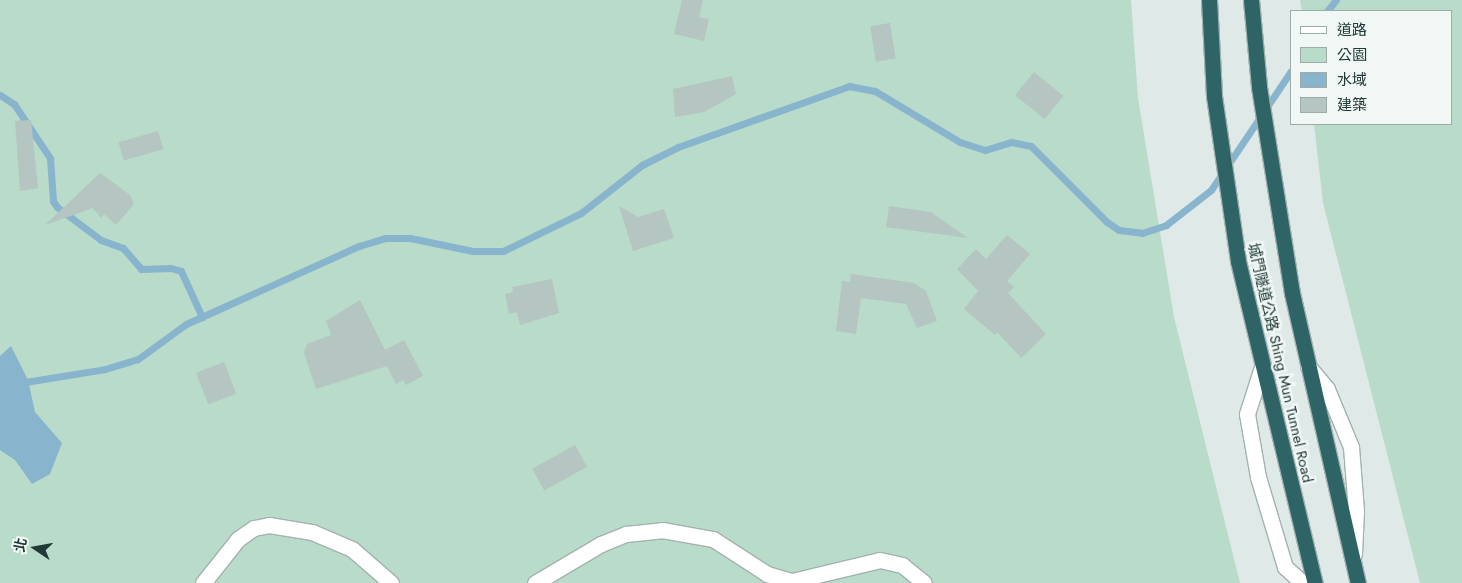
<!DOCTYPE html>
<meta charset="utf-8">
<style>
body{margin:0}
#map{position:relative;width:1462px;height:583px;overflow:hidden;background:#dfeae8;font-family:Jost,"Noto Sans TC",sans-serif}
div>[style]{position:absolute}
.green>*{inset:0;background:#b9dbc9}
.water>*{inset:0;background:#88b4ce}
.stream>*{height:7px;margin:-3.5px;padding:0 3.5px;transform-origin:3.5px;border-radius:3.5px;background:#88b4ce}
.building>*{inset:0;background:#b5c5c1;transform-origin:0 0}
.roads{filter:drop-shadow(1px 0 #a2b2b0) drop-shadow(-1px 0 #a2b2b0) drop-shadow(0 1px #a2b2b0) drop-shadow(0 -1px #a2b2b0)}
.minor>*{height:15px;margin:-7.5px;padding:0 7.5px;transform-origin:7.5px;border-radius:7.5px;background:#fff}
.highway>*{height:15px;margin:-7.5px;padding:0 7.5px;transform-origin:7.5px;border-radius:7.5px;background:#2e6465}
span{translate:-50% -50%;white-space:nowrap;text-align:center;line-height:1.15;-webkit-text-stroke:5px #f0f7f5;paint-order:stroke}
.street-label{font-size:15px;color:#213a38}
.legend{position:absolute;left:1290px;top:10px;width:162px;height:115px;box-sizing:border-box;background:#f0f7f5;border:1px solid #9daba9;margin:0;padding:6px 9px;list-style:none;font-size:15px;color:#213a38}
.legend li{display:flex;align-items:center;gap:10px;height:25px}
.legend b{width:25px;border:1px solid #9daba9}
.north{position:absolute;left:10px;top:523px;width:50px;height:50px;-webkit-text-stroke:4px #f0f7f5;paint-order:stroke;rotate:282deg;font-size:14px;font-weight:700;line-height:20px;text-align:center;color:#213a38}
.north::after{content:'';display:block;margin:auto;width:18px;height:22px;background:#213a38;clip-path:polygon(50% 0,100% 100%,50% 72%,0 100%)}
</style>
<div id="map">
<div class="green">
<i style="clip-path:polygon(0 0,1131px 0,1138px 98px,1174px 317px,1240px 583px,0 583px)"></i>
<i style="clip-path:polygon(1300px 0,1462px 0,1462px 583px,1420px 583px,1323px 203px,1314px 124px,1451px 124px,1451px 11px,1302px 11px)"></i>
</div>
<div class="water">
<i style="clip-path:polygon(11px 346px,28px 380px,35px 412px,62px 443px,50px 474px,32px 484px,15px 460px,0 450px,0 356px)"></i>
</div>
<div class="stream">
<i style="left:1327px;top:11px;width:14px;rotate:-51deg"></i>
<i style="left:0;top:95px;width:17px;rotate:33deg"></i>
<i style="left:14px;top:104px;width:65px;rotate:56.3deg"></i>
<i style="left:50px;top:158px;width:43px;rotate:86deg"></i>
<i style="left:53px;top:201px;width:7px;rotate:56deg"></i>
<i style="left:57px;top:207px;width:55px;rotate:36.9deg"></i>
<i style="left:101px;top:240px;width:23px;rotate:20deg"></i>
<i style="left:123px;top:248px;width:28px;rotate:49deg"></i>
<i style="left:141px;top:269px;width:30px;rotate:-2deg"></i>
<i style="left:171px;top:268px;width:10px;rotate:17deg"></i>
<i style="left:181px;top:271px;width:51px;rotate:65.5deg"></i>
<i style="left:19px;top:383px;width:87px;rotate:-9.2deg"></i>
<i style="left:105px;top:369px;width:34px;rotate:-17deg"></i>
<i style="left:138px;top:359px;width:59px;rotate:-36.1deg"></i>
<i style="left:186px;top:324px;width:190px;rotate:-24.3deg"></i>
<i style="left:359px;top:246px;width:27px;rotate:-17deg"></i>
<i style="left:385px;top:238px;width:25px"></i>
<i style="left:410px;top:238px;width:64px;rotate:11.7deg"></i>
<i style="left:473px;top:251px;width:30px"></i>
<i style="left:503px;top:251px;width:87px;rotate:-26deg"></i>
<i style="left:581px;top:213px;width:78px;rotate:-38.2deg"></i>
<i style="left:642px;top:165px;width:40px;rotate:-26.6deg"></i>
<i style="left:678px;top:147px;width:182px;rotate:-19.6deg"></i>
<i style="left:849px;top:86px;width:26px;rotate:11deg"></i>
<i style="left:875px;top:91px;width:99px;rotate:31deg"></i>
<i style="left:960px;top:142px;width:26px;rotate:18deg"></i>
<i style="left:985px;top:150px;width:27px;rotate:-17deg"></i>
<i style="left:1011px;top:142px;width:20px;rotate:11deg"></i>
<i style="left:1031px;top:146px;width:107px;rotate:45deg"></i>
<i style="left:1107px;top:222px;width:14px;rotate:34deg"></i>
<i style="left:1119px;top:230px;width:23px;rotate:7deg"></i>
<i style="left:1142px;top:233px;width:25px;rotate:-18deg"></i>
<i style="left:1166px;top:225px;width:57px;rotate:-37.9deg"></i>
<i style="left:1211px;top:190px;width:143px;rotate:-56.1deg"></i>
</div>
<div class="building">
<i style="clip-path:polygon(682px 0,703px 0,699px 17px,709px 19px,704px 41px,674px 34px)"></i>
<i style="left:890px;top:23px;width:36px;height:20px;rotate:81deg"></i>
<i style="left:1034px;top:72px;width:38px;height:30px;rotate:39deg"></i>
<i style="clip-path:polygon(732px 76px,736px 94px,704px 112px,675px 117px,673px 89px)"></i>
<i style="clip-path:polygon(31px 120px,38px 188px,20px 191px,15px 121px)"></i>
<i style="left:158px;top:131px;width:19px;height:41px;rotate:74deg"></i>
<i style="clip-path:polygon(100px 173px,130px 195px,134px 204px,116px 225px,104px 214px,101px 218px,93px 208px,45px 225px)"></i>
<i style="clip-path:polygon(619px 206px,638px 217px,664px 209px,674px 238px,633px 251px)"></i>
<i style="clip-path:polygon(889px 206px,931px 212px,968px 238px,886px 227px)"></i>
<i style="clip-path:polygon(1007px 235px,1030px 254px,1007px 281px,1014px 287px,1008px 293px,1046px 334px,1021px 358px,997px 332px,995px 335px,964px 309px,978px 291px,957px 269px,976px 249px,986px 259px)"></i>
<i style="clip-path:polygon(851px 274px,914px 283px,926px 291px,937px 321px,917px 328px,906px 304px,861px 298px,856px 334px,836px 331px,842px 281px,850px 282px)"></i>
<i style="clip-path:polygon(552px 279px,559px 313px,520px 325px,517px 312px,509px 314px,505px 294px,513px 292px,512px 287px)"></i>
<i style="clip-path:polygon(360px 300px,385px 350px,404px 340px,423px 376px,406px 385px,403px 380px,396px 384px,387px 366px,316px 389px,304px 353px,307px 344px,331px 335px,326px 321px)"></i>
<i style="left:224px;top:362px;width:34px;height:30px;rotate:69deg"></i>
<i style="left:575px;top:445px;width:25px;height:49px;rotate:61deg"></i>
</div>
<div class="roads">
<div class="minor">
<i style="left:1308px;top:366px;width:30px;rotate:50deg"></i>
<i style="left:1327px;top:389px;width:63px;rotate:67.5deg"></i>
<i style="left:1351px;top:447px;width:64px;rotate:85.5deg"></i>
<i style="left:1356px;top:511px;width:43px;rotate:92.7deg"></i>
<i style="left:1261px;top:370px;width:46px;rotate:107.7deg"></i>
<i style="left:1247px;top:414px;width:64px;rotate:80.1deg"></i>
<i style="left:1258px;top:477px;width:94px;rotate:73.3deg"></i>
<i style="left:1285px;top:567px;width:24px;rotate:42deg"></i>
<i style="left:203px;top:583px;width:56px;rotate:-51.5deg"></i>
<i style="left:238px;top:539px;width:19px;rotate:-35deg"></i>
<i style="left:254px;top:528px;width:15px;rotate:-11deg"></i>
<i style="left:269px;top:525px;width:44px;rotate:9.2deg"></i>
<i style="left:312px;top:532px;width:43px;rotate:23deg"></i>
<i style="left:352px;top:549px;width:52px;rotate:41.1deg"></i>
<i style="left:535px;top:583px;width:77px;rotate:-30.6deg"></i>
<i style="left:601px;top:544px;width:27px;rotate:-22deg"></i>
<i style="left:626px;top:534px;width:36px;rotate:-6deg"></i>
<i style="left:662px;top:530px;width:52px;rotate:10deg"></i>
<i style="left:713px;top:539px;width:64px;rotate:32.9deg"></i>
<i style="left:767px;top:574px;width:26px;rotate:16deg"></i>
<i style="left:792px;top:581px;width:90px;rotate:-13.4deg"></i>
<i style="left:880px;top:560px;width:23px;rotate:13deg"></i>
<i style="left:902px;top:565px;width:28px;rotate:39deg"></i>
</div>
<div class="highway">
<i style="left:1209px;top:0;width:96px;rotate:87deg"></i>
<i style="left:1214px;top:96px;width:167px;rotate:81.7deg"></i>
<i style="left:1238px;top:261px;width:331px;rotate:76.6deg"></i>
<i style="left:1251px;top:0;width:87px;rotate:84.7deg"></i>
<i style="left:1259px;top:87px;width:209px;rotate:80.9deg"></i>
<i style="left:1292px;top:293px;width:297px;rotate:77.2deg"></i>
</div>
</div>
<div class="street-label">
<span style="left:1280px;top:363px;rotate:77deg">城門隧道公路 Shing Mun Tunnel Road</span>
</div>
<ul class="legend">
<li><b style="height:6px;background:#fff"></b>道路</li>
<li><b style="height:14px;background:#b9dbc9"></b>公園</li>
<li><b style="height:14px;background:#88b4ce"></b>水域</li>
<li><b style="height:14px;background:#b5c5c1"></b>建築</li>
</ul>
<div class="north">北</div>
</div>
